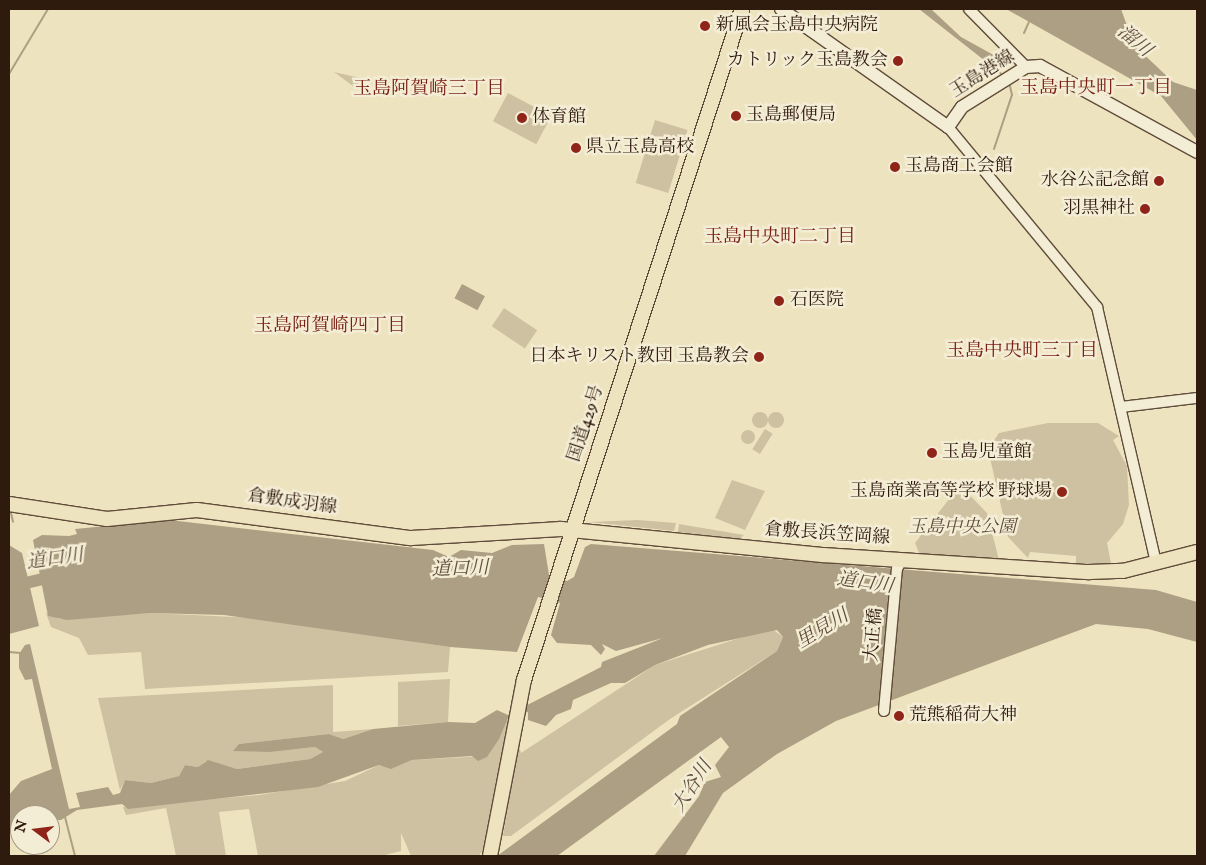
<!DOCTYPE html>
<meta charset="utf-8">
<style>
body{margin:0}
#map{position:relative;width:1206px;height:865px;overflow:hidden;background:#eee3bf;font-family:"IM FELL English","Noto Serif JP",serif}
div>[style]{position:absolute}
.green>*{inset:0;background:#cec1a1;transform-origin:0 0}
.round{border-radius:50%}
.water>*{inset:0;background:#ad9f83;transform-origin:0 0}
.stream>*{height:2px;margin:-1px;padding:0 1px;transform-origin:1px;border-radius:1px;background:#ad9f83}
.river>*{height:12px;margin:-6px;padding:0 6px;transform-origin:6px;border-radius:6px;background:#ad9f83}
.roads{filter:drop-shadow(1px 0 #5f4c3a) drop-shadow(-1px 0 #5f4c3a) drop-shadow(0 1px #5f4c3a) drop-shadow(0 -1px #5f4c3a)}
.tertiary>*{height:10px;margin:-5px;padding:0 5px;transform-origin:5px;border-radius:5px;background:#f4edd5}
.secondary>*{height:12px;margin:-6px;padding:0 6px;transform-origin:6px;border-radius:6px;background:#f4edd5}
.primary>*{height:14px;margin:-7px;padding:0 7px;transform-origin:7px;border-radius:7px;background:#eee3bf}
.trunk>*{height:14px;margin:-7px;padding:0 7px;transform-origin:7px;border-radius:7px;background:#eee3bf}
.dots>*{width:14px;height:14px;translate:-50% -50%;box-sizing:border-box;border:2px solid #f4edd5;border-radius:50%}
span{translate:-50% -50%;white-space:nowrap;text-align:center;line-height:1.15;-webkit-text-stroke:5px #f4edd5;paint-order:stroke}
.poi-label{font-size:18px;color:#2f1a0e}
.left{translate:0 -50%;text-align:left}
.right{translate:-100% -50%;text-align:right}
.street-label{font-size:18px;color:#2f1a0e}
.park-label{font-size:18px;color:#5f4c3a;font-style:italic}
.water-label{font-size:19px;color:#614f3d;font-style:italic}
.neighbourhood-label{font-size:19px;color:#7a1f14}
.frame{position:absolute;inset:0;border:10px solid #2f1a0e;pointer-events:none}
.north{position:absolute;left:10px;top:805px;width:50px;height:50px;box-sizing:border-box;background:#f4edd5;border:1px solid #a59985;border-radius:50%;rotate:285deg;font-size:14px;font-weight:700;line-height:20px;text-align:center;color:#2f1a0e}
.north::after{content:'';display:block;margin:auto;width:18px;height:22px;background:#8f2418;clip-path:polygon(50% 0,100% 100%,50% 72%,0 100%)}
</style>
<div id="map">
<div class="green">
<i style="clip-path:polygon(334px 72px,360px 78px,357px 89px)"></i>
<i style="left:508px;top:93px;width:49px;height:32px;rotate:28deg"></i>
<i style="left:655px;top:120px;width:34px;height:66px;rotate:17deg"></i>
<i style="left:504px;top:308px;width:40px;height:22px;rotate:34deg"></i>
<i class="round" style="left:768px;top:412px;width:16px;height:16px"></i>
<i class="round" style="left:752px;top:412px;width:16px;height:16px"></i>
<i style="clip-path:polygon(1048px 423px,1098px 423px,1119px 436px,1113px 440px,1127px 466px,1129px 505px,1123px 524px,1107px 543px,1111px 563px,1076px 565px,1076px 556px,1030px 552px,1028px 558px,1008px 537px,988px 449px,999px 433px)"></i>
<i style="left:765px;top:429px;width:9px;height:24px;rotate:32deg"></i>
<i class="round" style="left:741px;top:430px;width:14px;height:14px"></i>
<i style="clip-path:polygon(732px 480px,765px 491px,745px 530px,715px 518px)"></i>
<i style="clip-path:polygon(960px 485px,987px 513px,999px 560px,920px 555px,915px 543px)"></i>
<i style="clip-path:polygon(638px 520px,676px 523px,674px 531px,589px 522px)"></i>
<i style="clip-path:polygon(679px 524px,744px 535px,739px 539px,678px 532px)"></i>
<i style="clip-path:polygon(46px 613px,60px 619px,151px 613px,256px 618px,450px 647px,448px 672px,145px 689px,141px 652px,88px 655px,79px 638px,51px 627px)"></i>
<i style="clip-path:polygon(771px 628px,783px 637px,777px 651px,670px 719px,511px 836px,503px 836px,518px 742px,521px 753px,655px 665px)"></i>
<i style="clip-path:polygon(450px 679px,448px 722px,398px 726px,398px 682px)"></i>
<i style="clip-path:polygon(333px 685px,333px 732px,373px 729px,343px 739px,329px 734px,239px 744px,271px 752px,315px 747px,323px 752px,310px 759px,237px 769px,206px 761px,198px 767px,185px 765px,179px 776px,151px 783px,125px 780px,120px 790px,98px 698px)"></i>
<i style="clip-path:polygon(508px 718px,486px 845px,479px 856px,411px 856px,401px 833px,401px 851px,381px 856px,258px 856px,249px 809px,219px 812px,226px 856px,176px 856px,166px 808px,126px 815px,123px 807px,259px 795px,345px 781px,379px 765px,393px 768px,412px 760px,487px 756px)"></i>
</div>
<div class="water">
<i style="clip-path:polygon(919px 9px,931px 9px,961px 37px,999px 58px,989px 64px)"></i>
<i style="clip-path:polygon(1006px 9px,1121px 9px,1134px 45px,1173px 82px,1197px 90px,1197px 140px,1161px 96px)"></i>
<i style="left:462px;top:284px;width:26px;height:16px;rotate:28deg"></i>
<i style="clip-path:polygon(169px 520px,433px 550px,449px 557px,461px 550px,492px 553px,512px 545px,544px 544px,549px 575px,567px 581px,574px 577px,585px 547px,591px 544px,1156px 590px,1197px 602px,1197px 642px,1148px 629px,1096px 624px,836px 721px,777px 754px,723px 793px,685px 856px,654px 856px,699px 796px,705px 782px,721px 777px,715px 765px,729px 747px,721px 737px,557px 856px,497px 856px,677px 724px,680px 716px,777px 651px,783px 637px,777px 630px,708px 645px,655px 665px,625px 683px,611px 683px,573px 700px,571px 709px,556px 715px,546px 726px,528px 720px,528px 712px,508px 718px,499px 739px,487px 757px,478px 761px,472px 756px,412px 760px,391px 769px,379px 765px,318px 787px,128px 809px,122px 804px,77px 810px,61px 820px,50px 820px,50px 815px,20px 815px,20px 828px,9px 831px,9px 795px,21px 781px,52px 769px,32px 679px,25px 680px,19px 668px,19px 654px,25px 645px,30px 644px,69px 809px,80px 807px,76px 793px,108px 787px,113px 795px,120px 793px,125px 780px,151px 783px,179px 776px,185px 765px,198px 767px,208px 760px,237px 769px,310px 759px,323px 752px,315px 747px,271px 752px,233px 751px,239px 744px,329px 734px,343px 739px,373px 729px,448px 722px,475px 723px,497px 710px,508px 715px,601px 667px,602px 662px,663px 638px,616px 651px,602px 644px,605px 649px,601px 655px,591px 645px,557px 643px,551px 635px,560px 603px,538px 597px,517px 652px,450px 647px,224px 615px,151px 613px,67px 620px,48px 616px,33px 540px,42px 535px,69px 536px,77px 534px,75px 529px)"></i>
<i style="clip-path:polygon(9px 545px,22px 553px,39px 626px,9px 634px)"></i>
</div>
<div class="stream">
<i style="left:1024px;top:33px;width:12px;rotate:-66deg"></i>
<i style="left:991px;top:62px;width:17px;rotate:50deg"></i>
<i style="left:9px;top:74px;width:76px;rotate:-59deg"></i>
<i style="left:994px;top:149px;width:57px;rotate:-71.6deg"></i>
<i style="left:1012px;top:95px;width:13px;rotate:-103deg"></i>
<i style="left:11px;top:513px;width:9px;rotate:77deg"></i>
<i style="left:9px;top:652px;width:12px;rotate:5deg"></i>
<i style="left:65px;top:817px;width:40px;rotate:75.6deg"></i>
</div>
<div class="river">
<i style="left:9px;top:587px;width:47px;rotate:-13.4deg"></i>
</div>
<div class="roads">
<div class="tertiary">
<i style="left:969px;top:9px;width:81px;rotate:45.5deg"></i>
<i style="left:948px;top:127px;width:234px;rotate:50.4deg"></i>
<i style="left:1097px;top:307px;width:263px;rotate:77deg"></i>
<i style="left:1121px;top:407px;width:77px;rotate:-6.8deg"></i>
<i style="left:884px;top:711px;width:143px;rotate:-84.8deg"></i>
<i style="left:897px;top:569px;width:11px;rotate:-63deg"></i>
</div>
<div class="secondary">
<i style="left:781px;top:9px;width:204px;rotate:35.2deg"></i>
<i style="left:948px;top:127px;width:24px;rotate:-55deg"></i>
<i style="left:962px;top:107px;width:75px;rotate:-32deg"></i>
<i style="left:1026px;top:67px;width:14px;rotate:-4deg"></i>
<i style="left:1040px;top:66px;width:179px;rotate:28.7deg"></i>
</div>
<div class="primary">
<i style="left:9px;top:504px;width:99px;rotate:8.7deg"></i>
<i style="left:107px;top:519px;width:90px;rotate:-5.7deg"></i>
<i style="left:197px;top:510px;width:216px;rotate:7.5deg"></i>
<i style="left:411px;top:538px;width:150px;rotate:-3.4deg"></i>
<i style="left:561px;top:529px;width:263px;rotate:5.7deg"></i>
<i style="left:823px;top:555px;width:267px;rotate:3.7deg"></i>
<i style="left:1089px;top:572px;width:34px;rotate:-2deg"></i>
<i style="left:1123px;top:571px;width:76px;rotate:-14.4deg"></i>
</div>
<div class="trunk">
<i style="left:490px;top:856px;width:179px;rotate:-79.1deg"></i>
<i style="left:524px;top:680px;width:706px;rotate:-72deg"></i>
</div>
</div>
<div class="dots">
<i style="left:705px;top:26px;background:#8f2418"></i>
<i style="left:898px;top:61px;background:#8f2418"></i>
<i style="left:736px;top:116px;background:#8f2418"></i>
<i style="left:522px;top:118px;background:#8f2418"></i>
<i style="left:576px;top:148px;background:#8f2418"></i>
<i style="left:895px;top:167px;background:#8f2418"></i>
<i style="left:1159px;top:181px;background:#8f2418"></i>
<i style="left:1145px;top:209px;background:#8f2418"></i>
<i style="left:779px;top:301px;background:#8f2418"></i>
<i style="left:759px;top:357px;background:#8f2418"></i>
<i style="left:932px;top:453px;background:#8f2418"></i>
<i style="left:1062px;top:492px;background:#8f2418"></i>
<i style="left:899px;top:716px;background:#8f2418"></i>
</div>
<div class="poi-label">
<span class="left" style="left:716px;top:26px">新風会玉島中央病院</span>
<span class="right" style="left:888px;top:61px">カトリック玉島教会</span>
<span class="left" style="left:746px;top:116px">玉島郵便局</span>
<span class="left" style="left:532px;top:118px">体育館</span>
<span class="left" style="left:586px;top:148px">県立玉島高校</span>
<span class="left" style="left:905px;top:167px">玉島商工会館</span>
<span class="right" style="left:1149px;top:181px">水谷公記念館</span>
<span class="right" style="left:1135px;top:209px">羽黒神社</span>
<span class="left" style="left:790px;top:301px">石医院</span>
<span class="right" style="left:749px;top:357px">日本キリスト教団 玉島教会</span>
<span class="left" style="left:942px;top:453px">玉島児童館</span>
<span class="right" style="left:1052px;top:492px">玉島商業高等学校 野球場</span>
<span class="left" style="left:909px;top:716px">荒熊稲荷大神</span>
</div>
<div class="street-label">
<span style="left:983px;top:75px;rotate:-32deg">玉島港線</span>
<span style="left:587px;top:424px;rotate:-72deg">国道429号</span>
<span style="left:292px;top:503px;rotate:8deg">倉敷成羽線</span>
<span style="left:827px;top:535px;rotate:4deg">倉敷長浜笠岡線</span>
<span style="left:875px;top:635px;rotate:-85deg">大正橋</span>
</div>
<div class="park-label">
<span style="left:962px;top:528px">玉島中央公園</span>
</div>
<div class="water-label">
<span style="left:1134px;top:42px;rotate:40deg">溜川</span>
<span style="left:55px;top:560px;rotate:-8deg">道口川</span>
<span style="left:460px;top:570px;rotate:-2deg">道口川</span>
<span style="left:865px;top:584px;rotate:8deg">道口川</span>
<span style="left:823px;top:630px;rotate:-31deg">里見川</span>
<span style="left:693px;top:787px;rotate:-57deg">大谷川</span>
</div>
<div class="neighbourhood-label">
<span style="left:1096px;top:89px">玉島中央町一丁目</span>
<span style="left:429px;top:90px">玉島阿賀崎三丁目</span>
<span style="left:780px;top:238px">玉島中央町二丁目</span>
<span style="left:330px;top:327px">玉島阿賀崎四丁目</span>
<span style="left:1022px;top:352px">玉島中央町三丁目</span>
</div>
<div class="frame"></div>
<div class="north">N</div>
</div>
